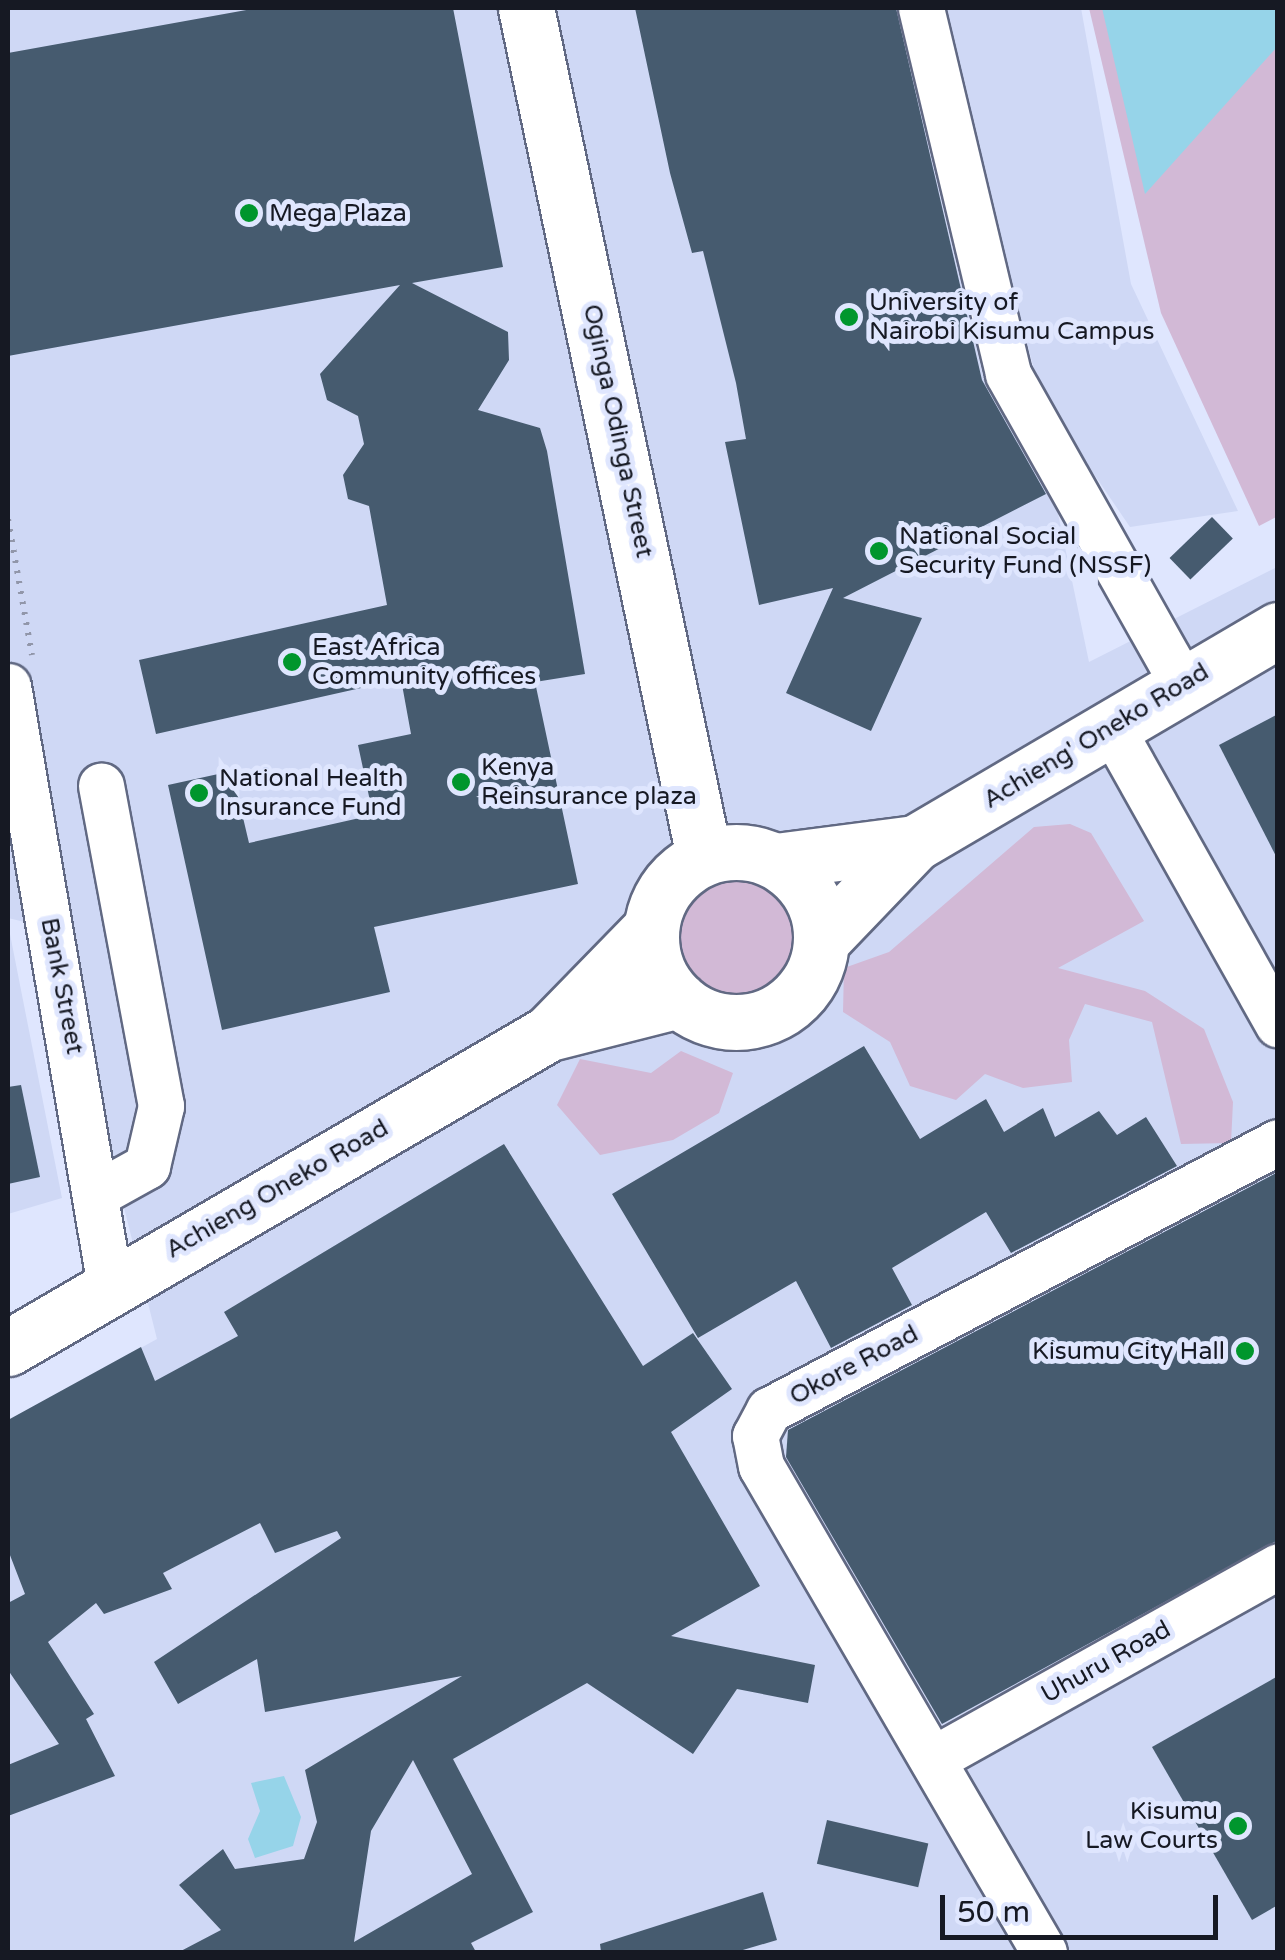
<!DOCTYPE html>
<style>
body{margin:0}
#map{position:relative;width:1285px;height:1960px;overflow:hidden;background:#dfe6fe;font-family:"Varela Round",sans-serif}
div>[style]{position:absolute}
.built>*{inset:0;background:#cfd8f5}
.green>*{inset:0;background:#d2b9d6}
.round{border-radius:50%}
.water>*{inset:0;background:#96d4e9}
.building>*{inset:0;background:#465b6f;transform-origin:0 0}
.path>*{height:6px;margin-top:-3px;transform-origin:0;background:repeating-linear-gradient(90deg,#9196a9 0 2.5px,transparent 0 10.5px)}
.roads{filter:drop-shadow(2px 0 #616983) drop-shadow(-2px 0 #616983) drop-shadow(0 2px #616983) drop-shadow(0 -2px #616983)}
.minor>*{height:45px;margin:-22.5px;padding:0 22.5px;transform-origin:22.5px;border-radius:22.5px;background:#fff}
.major>*{height:55px;margin:-27.5px;padding:0 27.5px;transform-origin:27.5px;border-radius:27.5px;background:#fff}
.major>.ring{margin:-27.5px;padding:0;box-sizing:content-box;background:none;border:55px solid #fff;border-radius:50%}
.dots>*{width:28px;height:28px;translate:-50% -50%;box-sizing:border-box;border:5px solid #dfe6fe;border-radius:50%}
span{translate:-50% -50%;white-space:nowrap;text-align:center;line-height:1.15;-webkit-text-stroke:10px #dfe6fe;paint-order:stroke}
.poi-label{font-size:25px;color:#161923}
.left{translate:0 -50%;text-align:left}
.right{translate:-100% -50%;text-align:right}
.street-label{font-size:25px;color:#161923}
.frame{position:absolute;inset:0;border:10px solid #161923;pointer-events:none}
.scale{position:absolute;left:940px;top:1895px;width:278px;height:45px;box-sizing:border-box;border:5px solid #161923;border-top:0;padding-left:12px;font-size:30px;line-height:35px;white-space:nowrap;color:#161923;-webkit-text-stroke:8px #dfe6fe;paint-order:stroke}
</style>
<div id="map">
<div class="built">
<i style="clip-path:polygon(8px 8px,1081px 8px,1131px 284px,1238px 511px,1130px 527px,1042px 398px,1008px 274px,1089px 662px,1277px 567px,1277px 1952px,8px 1952px,8px 1421px,157px 1339px,54px 929px,8px 918px)"></i>
<i style="clip-path:polygon(8px 924px,62px 1198px,8px 1214px)"></i>
</div>
<div class="green">
<i style="clip-path:polygon(1089px 8px,1277px 8px,1278px 516px,1259px 526px,1161px 313px)"></i>
<i style="clip-path:polygon(1070px 824px,1091px 833px,1144px 921px,1058px 968px,1145px 991px,1204px 1029px,1233px 1102px,1231px 1143px,1181px 1144px,1152px 1022px,1085px 1004px,1069px 1040px,1072px 1082px,1023px 1088px,985px 1074px,956px 1100px,910px 1086px,890px 1042px,843px 1012px,844px 968px,889px 952px,1034px 827px)"></i>
<i class="round" style="left:661px;top:862px;width:150px;height:150px"></i>
<i style="clip-path:polygon(681px 1051px,733px 1073px,719px 1113px,673px 1140px,600px 1155px,557px 1105px,580px 1059px,651px 1073px)"></i>
</div>
<div class="water">
<i style="clip-path:polygon(1102px 8px,1277px 8px,1277px 47px,1145px 194px)"></i>
<i style="clip-path:polygon(284px 1776px,301px 1817px,293px 1846px,255px 1858px,248px 1839px,260px 1811px,251px 1783px)"></i>
</div>
<div class="building">
<i style="clip-path:polygon(258px 8px,453px 8px,503px 267px,412px 283px,508px 332px,509px 360px,478px 410px,540px 428px,547px 451px,585px 674px,535px 682px,578px 884px,374px 927px,390px 992px,222px 1030px,168px 785px,232px 771px,249px 843px,373px 815px,358px 745px,411px 734px,401px 679px,156px 734px,139px 660px,387px 605px,369px 506px,348px 499px,343px 475px,364px 444px,358px 416px,327px 400px,320px 374px,400px 285px,8px 356px,8px 53px)"></i>
<i style="clip-path:polygon(635px 8px,896px 8px,982px 380px,1046px 494px,843px 598px,922px 618px,871px 731px,786px 693px,833px 588px,759px 605px,725px 442px,746px 439px,736px 383px,703px 251px,692px 253px,670px 173px)"></i>
<i style="left:1212px;top:517px;width:30px;height:59px;rotate:46deg"></i>
<i style="clip-path:polygon(1278px 714px,1278px 860px,1219px 745px)"></i>
<i style="clip-path:polygon(864px 1046px,920px 1139px,986px 1099px,1004px 1132px,1043px 1108px,1055px 1137px,1099px 1111px,1117px 1135px,1146px 1117px,1177px 1166px,1011px 1253px,986px 1212px,892px 1268px,912px 1305px,831px 1348px,796px 1281px,698px 1338px,612px 1194px)"></i>
<i style="clip-path:polygon(21px 1085px,40px 1177px,8px 1184px,8px 1087px)"></i>
<i style="clip-path:polygon(evenodd,504px 1144px,643px 1366px,693px 1333px,732px 1389px,671px 1432px,760px 1586px,671px 1636px,815px 1665px,808px 1703px,737px 1689px,693px 1754px,587px 1683px,453px 1759px,533px 1912px,471px 1943px,476px 1952px,179px 1952px,221px 1930px,179px 1885px,223px 1849px,235px 1869px,304px 1859px,317px 1822px,305px 1770px,462px 1676px,265px 1712px,257px 1659px,178px 1704px,154px 1662px,341px 1538px,337px 1531px,275px 1553px,260px 1523px,163px 1573px,172px 1589px,104px 1614px,96px 1603px,48px 1642px,94px 1714px,86px 1719px,115px 1776px,8px 1816px,8px 1765px,59px 1744px,8px 1670px,8px 1603px,25px 1594px,8px 1550px,8px 1420px,141px 1347px,155px 1381px,238px 1336px,224px 1312px,504px 1144px,413px 1760px,472px 1874px,354px 1942px,371px 1831px,413px 1760px)"></i>
<i style="clip-path:polygon(1278px 1172px,1278px 1540px,942px 1724px,786px 1457px,788px 1430px)"></i>
<i style="clip-path:polygon(1278px 1676px,1278px 1905px,1252px 1920px,1152px 1747px)"></i>
<i style="left:827px;top:1820px;width:104px;height:45px;rotate:13deg"></i>
<i style="clip-path:polygon(763px 1892px,777px 1940px,736px 1952px,601px 1952px,600px 1944px)"></i>
</div>
<div class="path">
<i style="left:8px;top:519px;width:138px;rotate:80deg"></i>
</div>
<div class="roads">
<div class="minor">
<i style="left:921px;top:8px;width:376px;rotate:76.6deg"></i>
<i style="left:1008px;top:374px;width:356px;rotate:60.6deg"></i>
<i style="left:8px;top:686px;width:609px;rotate:80.35deg"></i>
<i style="left:1111px;top:727px;width:341px;rotate:60.7deg"></i>
<i style="left:100px;top:1192px;width:54px;rotate:-29deg"></i>
<i style="left:147px;top:1166px;width:62px;rotate:-76.9deg"></i>
<i style="left:161px;top:1106px;width:326px;rotate:-100.6deg"></i>
<i style="left:935px;top:1758px;width:393px;rotate:-29.2deg"></i>
<i style="left:1044px;top:1952px;width:562px;rotate:-120.21deg"></i>
<i style="left:761px;top:1466px;width:31px;rotate:-101deg"></i>
<i style="left:755px;top:1436px;width:30px;rotate:-62deg"></i>
<i style="left:769px;top:1410px;width:575px;rotate:-27.77deg"></i>
</div>
<div class="major">
<i style="left:526px;top:8px;width:866px;rotate:78.15deg"></i>
<i class="ring" style="left:651px;top:852px;width:115px;height:115px"></i>
<i style="left:776px;top:861px;width:140px;rotate:-7.4deg"></i>
<i style="left:822px;top:940px;width:134px;rotate:-46.2deg"></i>
<i style="left:915px;top:843px;width:421px;rotate:-30.4deg"></i>
<i style="left:549px;top:1033px;width:146px;rotate:-45.8deg"></i>
<i style="left:8px;top:1348px;width:626px;rotate:-30.21deg"></i>
<i style="left:549px;top:1033px;width:134px;rotate:-14.2deg"></i>
</div>
</div>
<div class="dots">
<i style="left:249px;top:213px;background:#00962d"></i>
<i style="left:849px;top:317px;background:#00962d"></i>
<i style="left:879px;top:551px;background:#00962d"></i>
<i style="left:292px;top:662px;background:#00962d"></i>
<i style="left:461px;top:782px;background:#00962d"></i>
<i style="left:199px;top:793px;background:#00962d"></i>
<i style="left:1245px;top:1351px;background:#00962d"></i>
<i style="left:1238px;top:1826px;background:#00962d"></i>
</div>
<div class="poi-label">
<span class="left" style="left:269px;top:213px">Mega Plaza</span>
<span class="left" style="left:869px;top:317px">University of<br>Nairobi Kisumu Campus</span>
<span class="left" style="left:899px;top:551px">National Social<br>Security Fund (NSSF)</span>
<span class="left" style="left:312px;top:662px">East Africa<br>Community offices</span>
<span class="left" style="left:481px;top:782px">Kenya<br>Reinsurance plaza</span>
<span class="left" style="left:219px;top:793px">National Health<br>Insurance Fund</span>
<span class="right" style="left:1225px;top:1351px">Kisumu City Hall</span>
<span class="right" style="left:1218px;top:1826px">Kisumu<br>Law Courts</span>
</div>
<div class="street-label">
<span style="left:618px;top:431px;rotate:78deg">Oginga Odinga Street</span>
<span style="left:1096px;top:736px;rotate:-31deg">Achieng' Oneko Road</span>
<span style="left:62px;top:986px;rotate:79deg">Bank Street</span>
<span style="left:277px;top:1189px;rotate:-30deg">Achieng Oneko Road</span>
<span style="left:854px;top:1365px;rotate:-28deg">Okore Road</span>
<span style="left:1106px;top:1662px;rotate:-29deg">Uhuru Road</span>
</div>
<div class="frame"></div>
<div class="scale">50 m</div>
</div>
